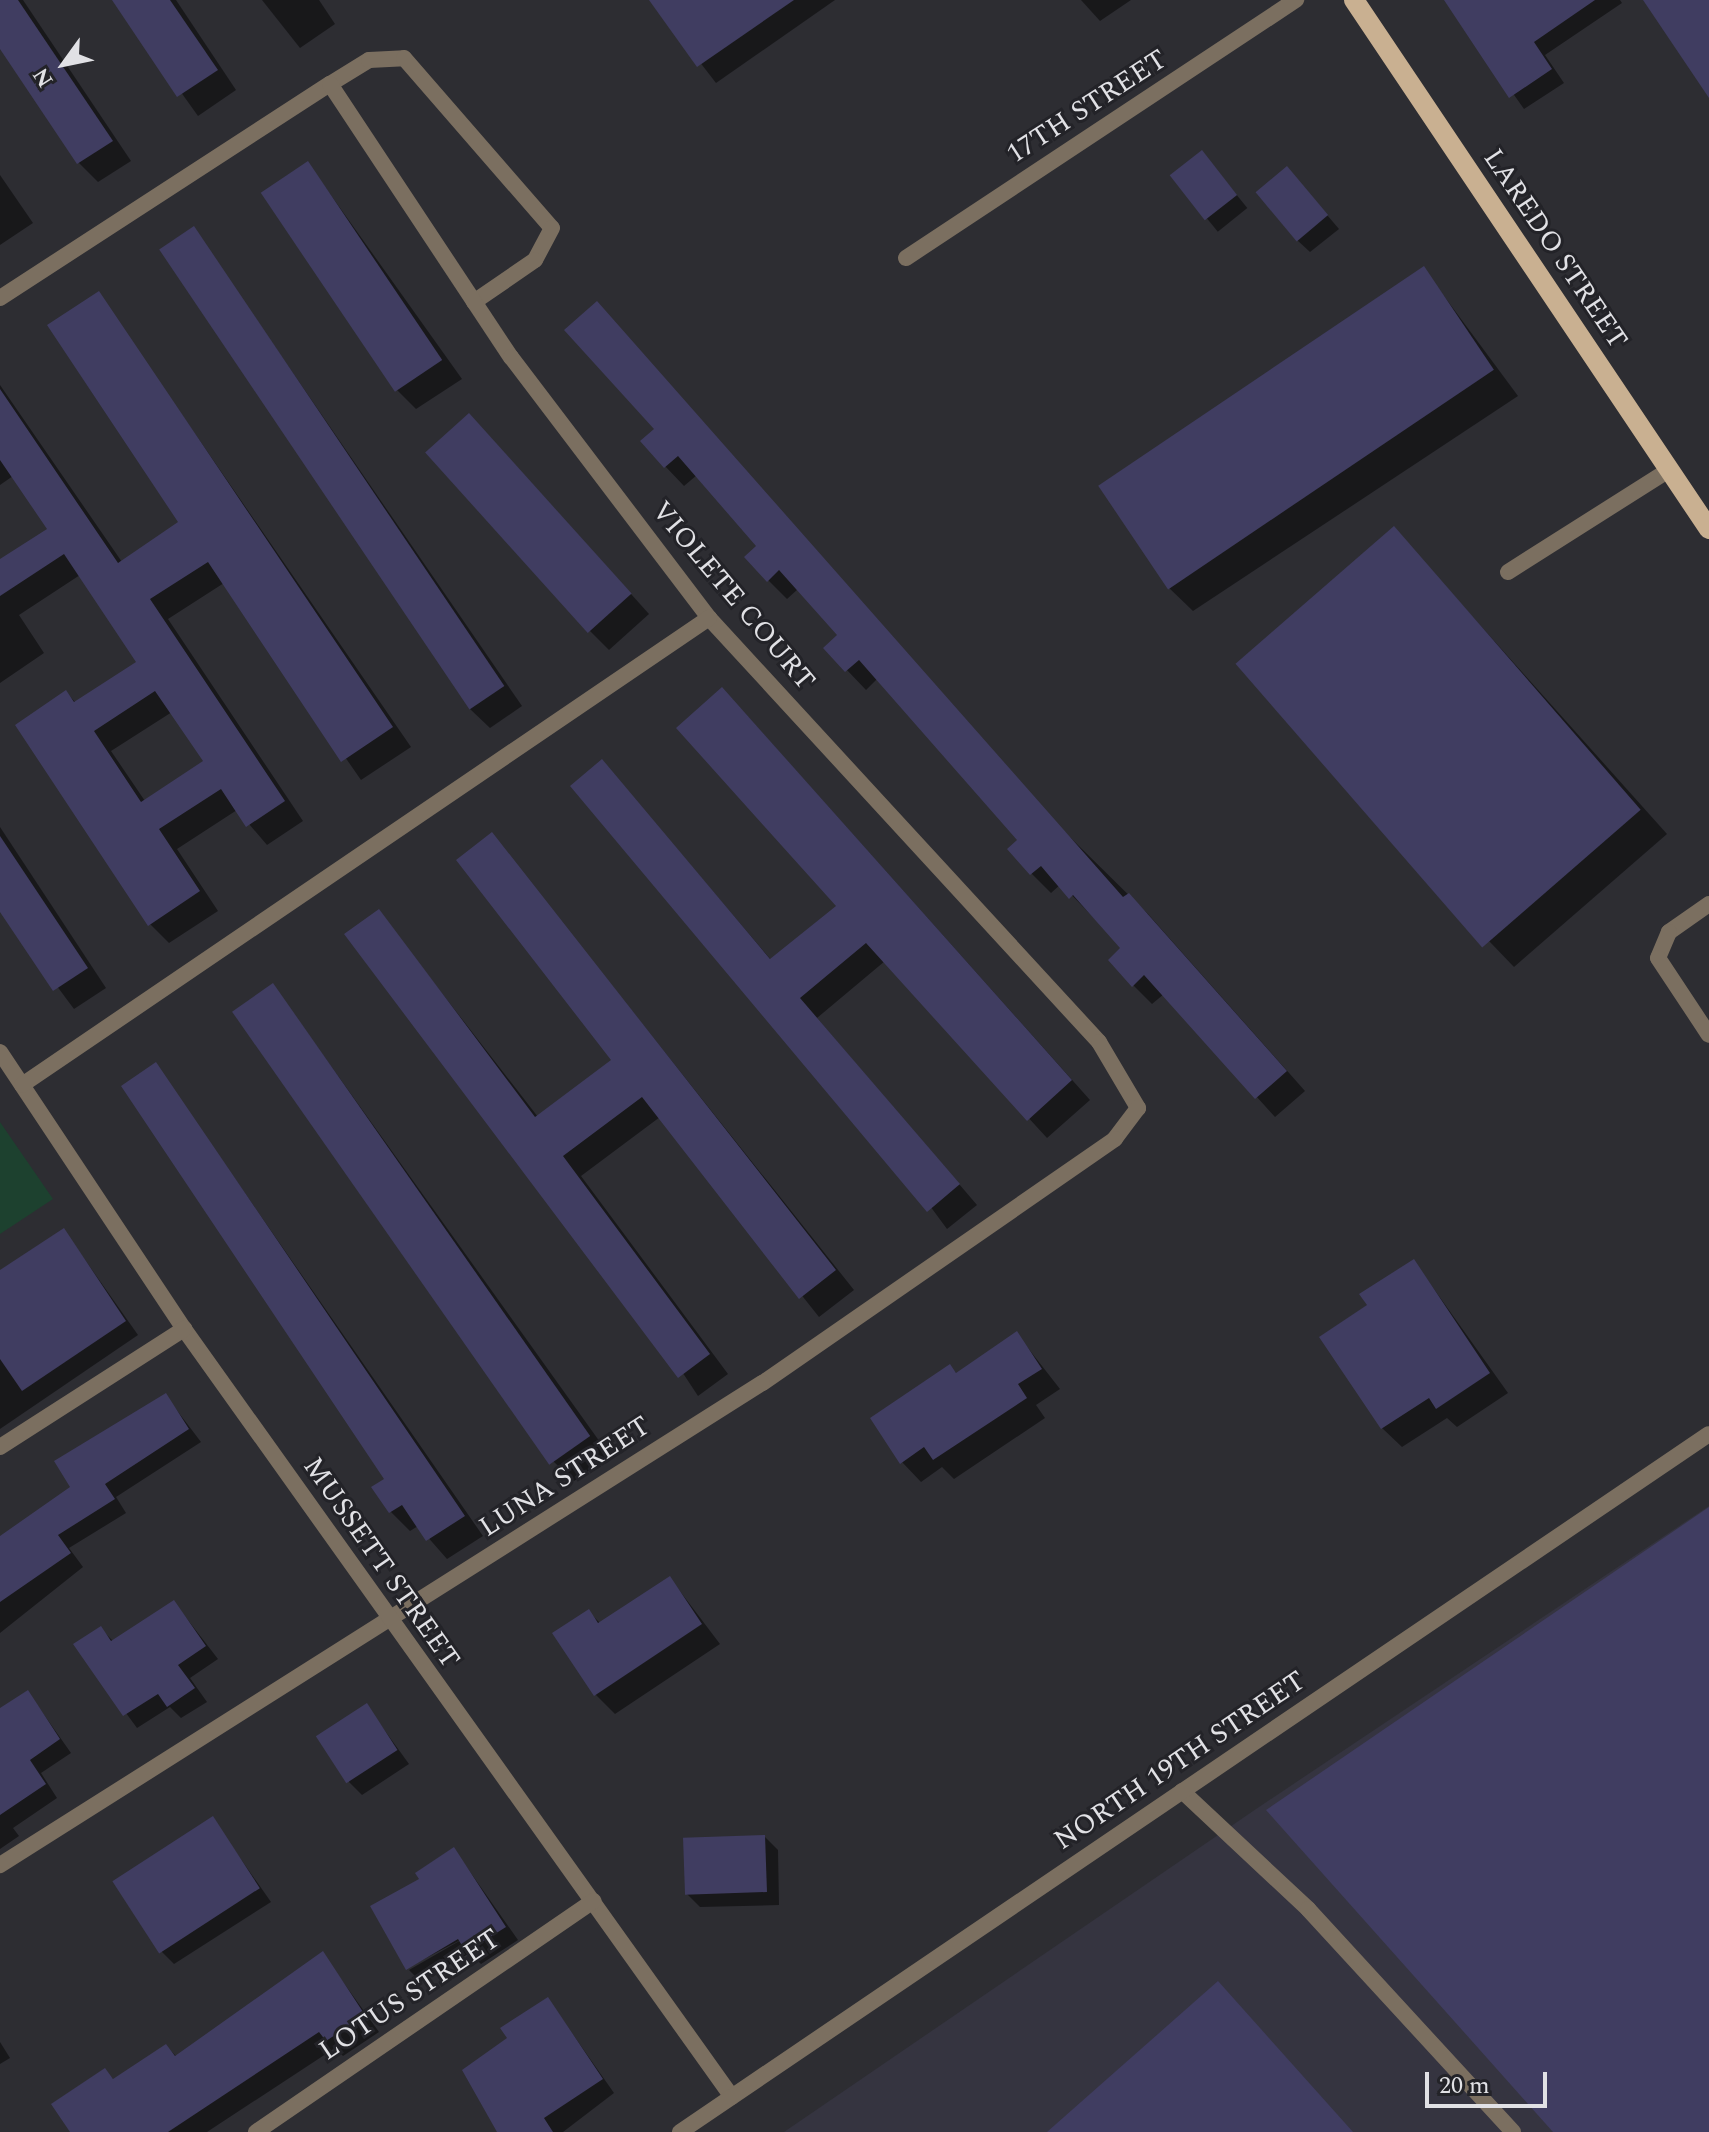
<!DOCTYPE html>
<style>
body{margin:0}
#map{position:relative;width:1709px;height:2132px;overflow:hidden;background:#2d2d32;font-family:Spectral,serif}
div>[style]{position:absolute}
.built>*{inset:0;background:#353440}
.green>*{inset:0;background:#1d412f}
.shadow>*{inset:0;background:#0007;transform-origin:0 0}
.building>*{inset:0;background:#403d61;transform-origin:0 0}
.service>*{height:16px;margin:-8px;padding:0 8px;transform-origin:8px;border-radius:8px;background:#7b6f60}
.minor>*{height:16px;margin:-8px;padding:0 8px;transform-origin:8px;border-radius:8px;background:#7b6f60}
.primary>*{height:20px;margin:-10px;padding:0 10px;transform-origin:10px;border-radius:10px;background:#c9b091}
span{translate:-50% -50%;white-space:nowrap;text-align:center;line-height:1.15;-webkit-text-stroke:6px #232328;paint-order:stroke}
.street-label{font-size:28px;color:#e1e1e5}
.north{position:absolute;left:24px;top:24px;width:80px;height:80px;-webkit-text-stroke:6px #232328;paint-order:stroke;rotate:237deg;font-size:22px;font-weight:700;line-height:32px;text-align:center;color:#e1e1e5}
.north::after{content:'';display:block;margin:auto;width:28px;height:36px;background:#e1e1e5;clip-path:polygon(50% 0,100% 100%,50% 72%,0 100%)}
.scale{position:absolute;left:1425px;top:2072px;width:122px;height:36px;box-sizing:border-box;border:4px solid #e1e1e5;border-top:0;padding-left:10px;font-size:24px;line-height:28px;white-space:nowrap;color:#e1e1e5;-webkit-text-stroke:6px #232328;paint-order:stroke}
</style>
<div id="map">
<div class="built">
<i style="clip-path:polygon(1709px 1506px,1709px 2132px,784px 2132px,1259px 1807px)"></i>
</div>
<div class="green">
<i style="clip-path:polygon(0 1122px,53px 1199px,0 1234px)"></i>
</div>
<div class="shadow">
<i style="clip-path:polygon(0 0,23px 0,131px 161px,98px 182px,79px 163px,0 45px)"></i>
<i style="clip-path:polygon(115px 0,176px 0,236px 90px,198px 116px)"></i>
<i style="clip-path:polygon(262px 0,319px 0,335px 24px,300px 48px)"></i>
<i style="clip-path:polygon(661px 0,835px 0,716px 83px,655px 4px)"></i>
<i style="clip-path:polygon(1081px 0,1131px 0,1100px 21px)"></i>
<i style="clip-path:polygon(1447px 0,1620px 0,1622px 3px,1545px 55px,1564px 83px,1524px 109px)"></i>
<i style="left:1202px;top:152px;width:72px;height:38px;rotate:51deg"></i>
<i style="clip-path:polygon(308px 163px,462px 379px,416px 409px,397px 390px)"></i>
<i style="clip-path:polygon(1287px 168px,1339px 229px,1310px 252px,1297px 240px)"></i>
<i style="clip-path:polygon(0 175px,33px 223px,0 245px)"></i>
<i style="clip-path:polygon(194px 229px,522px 706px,490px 728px,470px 709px)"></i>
<i style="clip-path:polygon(1424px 269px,1518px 396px,1193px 611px,1167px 586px)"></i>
<i style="clip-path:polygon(evenodd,98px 293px,411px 747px,361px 780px,224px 583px,168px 619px,303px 821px,267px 845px,237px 810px,177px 849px,218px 911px,169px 943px,150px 924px,66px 692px,76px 703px,138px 662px,80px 575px,19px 615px,44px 653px,0 683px,0 561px,50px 529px,13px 476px,0 485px,0 385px,122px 562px,181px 522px,98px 293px,172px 712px,206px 762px,145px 801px,111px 751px,172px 712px)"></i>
<i style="clip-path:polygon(657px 430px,1148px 914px,1305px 1091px,1275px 1117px,1164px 994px,1152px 1004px,1133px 985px,1123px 948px,1061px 884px,1051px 893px,1032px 874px,1009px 849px,1020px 840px,878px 678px,866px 690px,826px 648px,840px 635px,798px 589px,787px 599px,768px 580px,759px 546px,697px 475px,684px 486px,665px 466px)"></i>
<i style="clip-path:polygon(488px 435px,649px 614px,609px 650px,589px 630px)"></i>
<i style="clip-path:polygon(1394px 529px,1667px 834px,1514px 967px,1489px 941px)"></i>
<i style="clip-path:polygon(741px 709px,1090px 1100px,1047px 1138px,885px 961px,817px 1018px,977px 1205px,947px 1229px,602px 761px,772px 961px,839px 906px)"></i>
<i style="clip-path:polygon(0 827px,106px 988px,74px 1009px,0 910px)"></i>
<i style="clip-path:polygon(492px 835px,854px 1290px,819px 1317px,660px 1117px,581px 1176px,728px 1374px,698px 1396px,379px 912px,538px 1117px,614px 1060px)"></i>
<i style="clip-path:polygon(273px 985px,610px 1456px,574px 1481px,554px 1462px)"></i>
<i style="clip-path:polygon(156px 1065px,483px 1536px,447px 1559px,418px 1526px,410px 1531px,391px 1512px,387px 1479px)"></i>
<i style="clip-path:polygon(64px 1230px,138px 1335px,0 1429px,0 1298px)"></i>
<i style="clip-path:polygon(1414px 1261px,1508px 1393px,1457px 1427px,1447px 1418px,1402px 1447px,1382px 1428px,1370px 1306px)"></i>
<i style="clip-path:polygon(1017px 1334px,1060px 1389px,1036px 1405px,1045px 1418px,954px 1479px,942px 1467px,921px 1482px,902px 1462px,950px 1367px,957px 1374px)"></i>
<i style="clip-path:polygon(166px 1396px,201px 1442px,116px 1497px,126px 1513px,69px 1548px,83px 1567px,0 1633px,0 1538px,72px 1487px)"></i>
<i style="clip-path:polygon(670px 1578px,720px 1644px,615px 1714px,595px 1694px,589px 1612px,601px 1624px)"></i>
<i style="clip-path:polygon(174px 1602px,218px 1659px,190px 1678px,207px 1702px,181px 1718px,170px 1707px,137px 1728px,76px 1645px,100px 1628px,114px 1642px)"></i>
<i style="clip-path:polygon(28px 1692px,71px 1753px,41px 1773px,57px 1798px,13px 1828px,19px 1836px,0 1849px,0 1711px)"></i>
<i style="clip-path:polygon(367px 1706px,409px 1764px,362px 1795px,349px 1782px)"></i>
<i style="clip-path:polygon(212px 1818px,271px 1902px,174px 1964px,161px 1951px)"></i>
<i style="clip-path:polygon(765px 1837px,778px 1850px,779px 1905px,700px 1907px,687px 1894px)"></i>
<i style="clip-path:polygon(454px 1849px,518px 1940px,481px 1964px,470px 1953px,420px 1981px,409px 1970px,468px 1936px,407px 1968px,422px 1880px)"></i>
<i style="clip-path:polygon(323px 1954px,379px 2032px,343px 2056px,335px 2048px,207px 2132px,72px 2132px,105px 2071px,114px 2080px,166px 2046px,177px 2057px)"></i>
<i style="clip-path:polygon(548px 1999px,614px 2093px,563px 2132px,499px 2132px,509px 2038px)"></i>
<i style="clip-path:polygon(0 2042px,10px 2058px,0 2064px)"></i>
</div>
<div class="building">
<i style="clip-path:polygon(0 0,18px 0,113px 141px,77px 164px,0 49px)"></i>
<i style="clip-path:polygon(112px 0,170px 0,218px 70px,177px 97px)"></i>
<i style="clip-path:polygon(649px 0,794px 0,697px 67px)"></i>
<i style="clip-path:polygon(1444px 0,1595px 0,1534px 42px,1552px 69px,1509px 98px)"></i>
<i style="clip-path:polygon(1643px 0,1709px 0,1709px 98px)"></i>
<i style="left:1202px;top:150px;width:57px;height:41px;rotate:52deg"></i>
<i style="left:308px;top:161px;width:240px;height:57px;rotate:56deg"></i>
<i style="left:1287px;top:166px;width:64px;height:41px;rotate:50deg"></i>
<i style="left:194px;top:226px;width:555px;height:42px;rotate:56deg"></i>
<i style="left:1424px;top:266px;width:125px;height:393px;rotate:56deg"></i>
<i style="clip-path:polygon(evenodd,99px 291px,393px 727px,341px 762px,208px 562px,150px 599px,285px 801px,246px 827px,221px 789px,159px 829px,200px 891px,148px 926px,15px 725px,66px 690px,74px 702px,136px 662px,64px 554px,0 596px,0 559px,47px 529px,0 460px,0 389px,118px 563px,178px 522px,47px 325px,99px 291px,155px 691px,203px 761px,141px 802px,94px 731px,155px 691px)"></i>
<i style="clip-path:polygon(597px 301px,1123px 897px,1129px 893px,1287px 1071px,1255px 1099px,1144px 975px,1132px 987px,1108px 960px,1120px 948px,1073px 895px,1069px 899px,1041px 866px,1030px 875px,1007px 849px,1017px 840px,859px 660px,845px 672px,823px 648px,837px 635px,779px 570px,767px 582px,744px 557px,756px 546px,678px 456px,664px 468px,640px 441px,654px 429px,564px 330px)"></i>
<i style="left:469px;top:413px;width:243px;height:59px;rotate:48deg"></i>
<i style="left:1394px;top:526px;width:376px;height:210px;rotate:49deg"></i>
<i style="clip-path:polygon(722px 687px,1072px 1080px,1027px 1121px,866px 943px,800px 998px,960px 1184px,927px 1212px,570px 786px,602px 759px,770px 959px,836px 906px,676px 728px)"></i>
<i style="clip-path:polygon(492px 832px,836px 1270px,799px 1299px,642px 1097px,563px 1156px,710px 1354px,678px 1378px,344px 934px,379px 909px,535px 1117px,611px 1060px,456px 860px)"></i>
<i style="clip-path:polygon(0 836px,88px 968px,53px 991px,0 912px)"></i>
<i style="left:273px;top:983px;width:553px;height:50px;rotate:55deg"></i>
<i style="clip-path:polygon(156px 1062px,465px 1516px,426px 1541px,402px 1505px,389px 1513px,371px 1487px,384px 1479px,121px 1086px)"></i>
<i style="clip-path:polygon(64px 1228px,126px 1321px,22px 1391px,0 1359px,0 1270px)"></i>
<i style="clip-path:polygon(1414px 1259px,1490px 1373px,1436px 1409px,1429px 1398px,1381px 1429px,1319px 1337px,1367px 1305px,1359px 1294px)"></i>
<i style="clip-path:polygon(1017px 1331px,1042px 1369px,1018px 1384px,1027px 1398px,933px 1460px,924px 1447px,900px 1464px,870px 1418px,950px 1364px,956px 1373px)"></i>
<i style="clip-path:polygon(166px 1393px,189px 1429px,105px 1484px,115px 1499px,58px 1535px,71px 1553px,0 1602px,0 1536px,70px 1487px,54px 1461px)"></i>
<i style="clip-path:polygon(1709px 1507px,1709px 2132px,1553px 2132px,1266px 1810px)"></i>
<i style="clip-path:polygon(670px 1576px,702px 1624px,594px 1696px,552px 1633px,589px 1609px,598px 1623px)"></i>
<i style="clip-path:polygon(174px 1600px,206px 1646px,178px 1665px,195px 1688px,167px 1707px,158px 1694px,123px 1716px,73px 1644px,101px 1626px,111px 1641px)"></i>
<i style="clip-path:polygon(28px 1690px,60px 1739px,30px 1760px,46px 1784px,0 1815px,0 1708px)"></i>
<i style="left:367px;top:1703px;width:56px;height:61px;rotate:57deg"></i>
<i style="left:213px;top:1816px;width:86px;height:120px;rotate:57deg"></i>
<i style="left:765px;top:1835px;width:57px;height:82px;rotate:88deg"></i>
<i style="clip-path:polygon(454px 1847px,506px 1927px,466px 1952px,458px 1939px,406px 1970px,370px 1906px,419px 1879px,415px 1873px)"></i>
<i style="clip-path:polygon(323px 1951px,365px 2015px,326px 2041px,319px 2032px,168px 2132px,70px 2132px,51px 2104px,105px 2068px,113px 2079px,166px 2044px,175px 2056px)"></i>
<i style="clip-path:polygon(1218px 1981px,1353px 2132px,1047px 2132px)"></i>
<i style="clip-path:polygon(548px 1997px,603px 2079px,544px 2118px,553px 2132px,497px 2132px,462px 2070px,507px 2038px,500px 2028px)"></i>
</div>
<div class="service">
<i style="left:330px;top:84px;width:46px;rotate:-31.6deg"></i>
<i style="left:369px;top:60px;width:35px;rotate:-3deg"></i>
<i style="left:404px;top:58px;width:225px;rotate:49deg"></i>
<i style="left:552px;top:228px;width:36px;rotate:118deg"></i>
<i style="left:535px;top:260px;width:74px;rotate:145.5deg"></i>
<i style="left:1508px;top:572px;width:191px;rotate:-32.4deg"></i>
<i style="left:1709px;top:904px;width:49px;rotate:145deg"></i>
<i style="left:1669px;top:932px;width:28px;rotate:113deg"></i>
<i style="left:1658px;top:958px;width:92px;rotate:56.5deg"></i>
<i style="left:1182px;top:1791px;width:173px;rotate:43.1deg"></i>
<i style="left:1308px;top:1909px;width:303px;rotate:47.4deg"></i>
</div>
<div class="minor">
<i style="left:906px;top:258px;width:468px;rotate:-33.5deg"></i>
<i style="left:0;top:298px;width:393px;rotate:-33deg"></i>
<i style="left:330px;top:84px;width:328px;rotate:56.5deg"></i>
<i style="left:511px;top:357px;width:328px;rotate:52.8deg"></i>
<i style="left:709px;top:618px;width:576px;rotate:47.39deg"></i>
<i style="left:1099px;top:1042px;width:77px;rotate:59.4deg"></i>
<i style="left:1138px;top:1108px;width:39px;rotate:127deg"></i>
<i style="left:1115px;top:1139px;width:429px;rotate:145.3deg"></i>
<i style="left:762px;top:1383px;width:902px;rotate:147.68deg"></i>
<i style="left:0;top:1052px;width:333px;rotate:56.4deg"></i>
<i style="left:184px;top:1329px;width:943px;rotate:54.49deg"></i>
<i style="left:22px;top:1085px;width:831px;rotate:-34.21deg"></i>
<i style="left:0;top:1447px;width:219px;rotate:-32.7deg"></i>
<i style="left:256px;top:2132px;width:409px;rotate:-34.4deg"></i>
<i style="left:680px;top:2132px;width:1243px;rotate:-34.15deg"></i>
</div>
<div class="primary">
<i style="left:1354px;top:0;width:637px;rotate:56.14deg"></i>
</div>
<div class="street-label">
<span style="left:1087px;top:107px;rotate:-33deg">17TH STREET</span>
<span style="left:1555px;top:249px;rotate:56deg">LAREDO STREET</span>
<span style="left:733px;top:596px;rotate:50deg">VIOLETE COURT</span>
<span style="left:565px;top:1477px;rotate:-33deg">LUNA STREET</span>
<span style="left:381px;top:1563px;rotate:55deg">MUSSETT STREET</span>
<span style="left:1180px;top:1761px;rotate:-34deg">NORTH 19TH STREET</span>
<span style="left:410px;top:1995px;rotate:-34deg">LOTUS STREET</span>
</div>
<div class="north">N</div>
<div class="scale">20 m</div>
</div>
